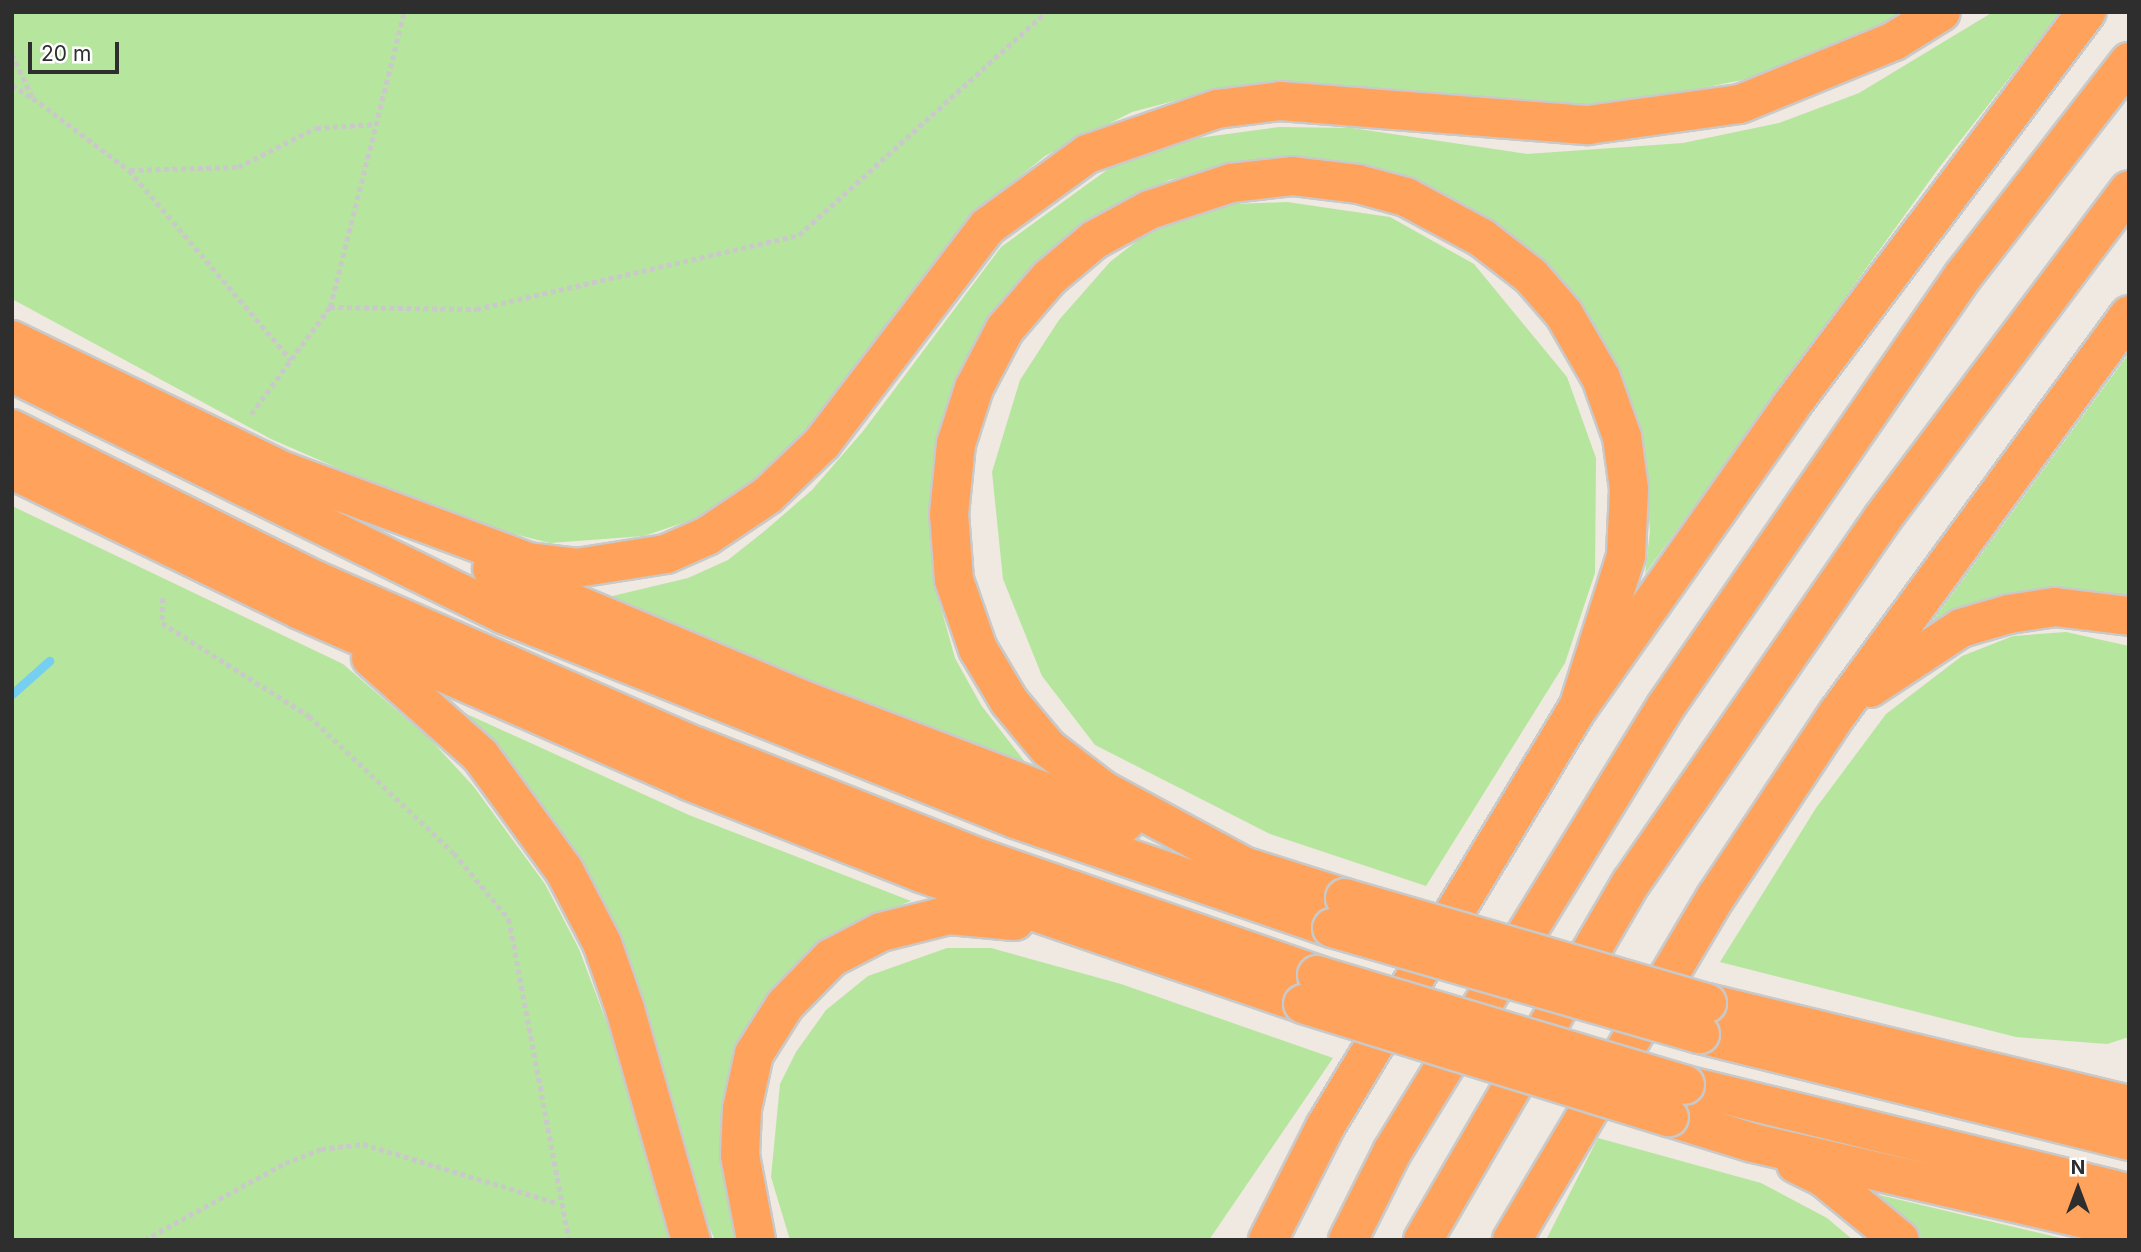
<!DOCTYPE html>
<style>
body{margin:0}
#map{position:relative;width:2141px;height:1252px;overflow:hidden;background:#efe9e1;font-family:Inter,sans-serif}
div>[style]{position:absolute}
.green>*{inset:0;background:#b6e59e}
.stream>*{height:9px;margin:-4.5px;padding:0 4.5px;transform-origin:4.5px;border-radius:4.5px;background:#75cff0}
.path>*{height:4.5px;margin-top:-2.25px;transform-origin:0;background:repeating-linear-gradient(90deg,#c9c9c9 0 5px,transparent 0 8.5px)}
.roads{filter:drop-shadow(2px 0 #c9c9c9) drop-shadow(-2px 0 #c9c9c9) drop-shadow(0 2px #c9c9c9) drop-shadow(0 -2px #c9c9c9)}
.highway>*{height:38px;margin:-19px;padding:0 19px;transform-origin:19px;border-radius:19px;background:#ffa35c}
.bridges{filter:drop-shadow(2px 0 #c9c9c9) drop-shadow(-2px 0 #c9c9c9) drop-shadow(0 2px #c9c9c9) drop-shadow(0 -2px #c9c9c9)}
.highway-bridge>*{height:38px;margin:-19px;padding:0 19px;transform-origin:19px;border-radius:19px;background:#ffa35c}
span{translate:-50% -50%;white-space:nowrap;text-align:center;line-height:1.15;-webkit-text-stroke:5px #fff;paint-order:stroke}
.frame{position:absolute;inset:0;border:14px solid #2e2e2e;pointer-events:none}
.north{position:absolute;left:2043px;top:1154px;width:70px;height:70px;-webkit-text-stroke:5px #fff;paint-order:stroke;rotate:0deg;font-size:19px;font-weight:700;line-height:28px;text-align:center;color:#2e2e2e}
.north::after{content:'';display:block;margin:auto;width:24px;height:32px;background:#2e2e2e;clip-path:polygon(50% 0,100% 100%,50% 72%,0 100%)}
.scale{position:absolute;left:28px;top:42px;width:91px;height:32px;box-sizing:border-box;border:4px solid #2e2e2e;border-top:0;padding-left:9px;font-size:21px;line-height:24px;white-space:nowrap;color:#2e2e2e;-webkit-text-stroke:5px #fff;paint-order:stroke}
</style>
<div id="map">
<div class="green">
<i style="clip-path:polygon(12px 12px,1907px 12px,1772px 74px,1633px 102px,1568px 106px,1289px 84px,1204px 93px,1132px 112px,1045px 156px,977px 211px,789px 452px,747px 488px,709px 514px,644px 536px,550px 543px,457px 520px,271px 439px,12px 299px)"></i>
<i style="clip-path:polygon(1993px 12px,2061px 12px,1938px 169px,1645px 574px,1650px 531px,1641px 435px,1605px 343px,1581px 308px,1488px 222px,1435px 189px,1383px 173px,1234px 166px,1169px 180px,1111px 208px,1057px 248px,1013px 289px,975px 342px,947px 416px,931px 481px,939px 601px,955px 658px,981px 705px,1035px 775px,604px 598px,688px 578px,728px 560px,767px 529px,812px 490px,864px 430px,1001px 247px,1111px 167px,1198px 138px,1279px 127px,1352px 128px,1527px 154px,1683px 143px,1779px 123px,1859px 93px)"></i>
<i style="clip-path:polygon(1287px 202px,1390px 217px,1474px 264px,1567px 377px,1596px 458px,1595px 573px,1565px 663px,1426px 886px,1270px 834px,1095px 745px,1042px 676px,1003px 579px,992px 472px,1020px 380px,1059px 320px,1110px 262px,1152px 229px,1234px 204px)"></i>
<i style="clip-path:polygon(2129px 353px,2129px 596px,2056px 589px,1967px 607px,1931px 623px)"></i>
<i style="clip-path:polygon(12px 506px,343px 664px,430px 739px,474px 787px,545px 884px,579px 949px,623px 1066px,672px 1240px,12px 1240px)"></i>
<i style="clip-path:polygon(2066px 632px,2129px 646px,2129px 1037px,2107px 1044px,2016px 1037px,1720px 962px,1816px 808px,1886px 714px,1962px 656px,2013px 636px)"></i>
<i style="clip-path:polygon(458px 710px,689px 815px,911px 901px,850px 925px,819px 949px,730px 1086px,721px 1134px,736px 1240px,715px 1240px,711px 1231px,570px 846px,521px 776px)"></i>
<i style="clip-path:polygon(947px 948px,991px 948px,1121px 984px,1333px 1058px,1209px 1240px,790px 1240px,771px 1177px,780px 1084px,796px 1052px,826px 1010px,868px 976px)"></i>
<i style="clip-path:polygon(1598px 1138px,1761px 1183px,1827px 1218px,1853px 1240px,1546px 1240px)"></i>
<i style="clip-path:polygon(1875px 1194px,2069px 1240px,1924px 1240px)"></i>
</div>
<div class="stream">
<i style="left:12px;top:694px;width:50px;rotate:-41.7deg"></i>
</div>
<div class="path">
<i style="left:12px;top:54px;width:49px;rotate:64.5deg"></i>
<i style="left:33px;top:98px;width:120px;rotate:36.9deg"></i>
<i style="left:129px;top:170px;width:250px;rotate:49.5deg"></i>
<i style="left:12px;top:85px;width:24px;rotate:33deg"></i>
<i style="left:130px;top:170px;width:108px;rotate:-1.6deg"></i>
<i style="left:238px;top:167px;width:87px;rotate:-26.6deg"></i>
<i style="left:316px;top:128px;width:60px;rotate:-3.8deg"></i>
<i style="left:330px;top:307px;width:146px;rotate:0.8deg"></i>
<i style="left:476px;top:309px;width:331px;rotate:-12.9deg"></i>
<i style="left:799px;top:235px;width:333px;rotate:-42.1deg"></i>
<i style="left:251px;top:414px;width:133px;rotate:-53.6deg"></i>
<i style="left:330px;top:307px;width:304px;rotate:-75.9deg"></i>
<i style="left:163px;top:598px;width:25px;rotate:92deg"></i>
<i style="left:162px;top:623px;width:174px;rotate:32.3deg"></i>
<i style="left:309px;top:716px;width:199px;rotate:43.4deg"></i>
<i style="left:454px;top:853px;width:86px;rotate:50.2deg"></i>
<i style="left:509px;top:919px;width:327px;rotate:79.4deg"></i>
<i style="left:144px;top:1240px;width:161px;rotate:-28.6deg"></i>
<i style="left:285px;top:1163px;width:39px;rotate:-21deg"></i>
<i style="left:321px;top:1149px;width:42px;rotate:-6.8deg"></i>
<i style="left:363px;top:1144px;width:203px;rotate:16.9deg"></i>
</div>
<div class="roads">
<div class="highway">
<i style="left:12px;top:340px;width:329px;rotate:25.8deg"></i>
<i style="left:12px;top:373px;width:547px;rotate:26.14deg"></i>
<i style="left:503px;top:614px;width:552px;rotate:21.82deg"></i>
<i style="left:1015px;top:819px;width:335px;rotate:19deg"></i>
<i style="left:12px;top:429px;width:339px;rotate:26.5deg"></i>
<i style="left:315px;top:580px;width:418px;rotate:23.6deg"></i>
<i style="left:698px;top:747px;width:303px;rotate:21.5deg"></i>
<i style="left:980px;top:858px;width:357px;rotate:19.1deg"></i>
<i style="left:12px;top:470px;width:320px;rotate:25.9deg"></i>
<i style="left:300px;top:610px;width:425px;rotate:23.7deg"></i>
<i style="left:689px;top:781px;width:250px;rotate:21.6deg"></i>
<i style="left:921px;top:873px;width:404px;rotate:18.9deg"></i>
<i style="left:284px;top:471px;width:261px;rotate:20.4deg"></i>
<i style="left:529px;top:562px;width:48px;rotate:7.1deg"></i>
<i style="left:577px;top:568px;width:90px;rotate:-8.9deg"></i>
<i style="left:666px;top:554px;width:45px;rotate:-23.7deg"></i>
<i style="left:707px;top:536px;width:73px;rotate:-33.9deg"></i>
<i style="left:768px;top:495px;width:75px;rotate:-43.9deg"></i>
<i style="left:822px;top:443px;width:272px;rotate:-52.6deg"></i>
<i style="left:987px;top:227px;width:124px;rotate:-36.1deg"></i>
<i style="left:1087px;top:154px;width:138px;rotate:-19.1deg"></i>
<i style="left:1217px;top:109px;width:64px;rotate:-7.2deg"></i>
<i style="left:1280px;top:101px;width:309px;rotate:4.5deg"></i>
<i style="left:1588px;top:125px;width:153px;rotate:-7.9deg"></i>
<i style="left:1740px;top:104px;width:166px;rotate:-22.2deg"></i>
<i style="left:1894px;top:41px;width:55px;rotate:-31.7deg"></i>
<i style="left:492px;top:569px;width:346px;rotate:22.8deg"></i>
<i style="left:811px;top:703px;width:336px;rotate:20.8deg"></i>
<i style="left:371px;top:658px;width:146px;rotate:41.7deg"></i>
<i style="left:480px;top:755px;width:142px;rotate:53.9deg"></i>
<i style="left:564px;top:870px;width:82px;rotate:62.5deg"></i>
<i style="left:602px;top:943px;width:70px;rotate:70.8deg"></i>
<i style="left:625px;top:1009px;width:240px;rotate:74.1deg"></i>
<i style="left:1870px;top:688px;width:109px;rotate:-33.4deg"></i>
<i style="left:1961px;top:628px;width:50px;rotate:-16.3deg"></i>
<i style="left:2009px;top:614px;width:47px;rotate:-8.7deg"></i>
<i style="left:2055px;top:607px;width:75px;rotate:6.9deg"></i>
<i style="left:1227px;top:861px;width:124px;rotate:17.4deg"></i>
<i style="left:1251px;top:870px;width:168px;rotate:-151.6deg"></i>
<i style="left:1103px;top:790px;width:69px;rotate:-142.6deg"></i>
<i style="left:1048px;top:748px;width:61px;rotate:-129.7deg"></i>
<i style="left:1009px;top:701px;width:61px;rotate:-120.8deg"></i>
<i style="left:978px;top:649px;width:73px;rotate:-109.2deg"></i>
<i style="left:954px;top:580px;width:66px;rotate:-94.3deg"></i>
<i style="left:949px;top:514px;width:70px;rotate:-84.3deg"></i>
<i style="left:956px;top:444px;width:59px;rotate:-72.2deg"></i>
<i style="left:974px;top:388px;width:67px;rotate:-62.3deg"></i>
<i style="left:1005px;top:329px;width:67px;rotate:-49.2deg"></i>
<i style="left:1049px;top:278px;width:59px;rotate:-40.2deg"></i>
<i style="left:1094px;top:240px;width:63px;rotate:-28.6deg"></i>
<i style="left:1149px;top:210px;width:86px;rotate:-18.2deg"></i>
<i style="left:1231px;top:183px;width:61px;rotate:-6.5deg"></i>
<i style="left:1292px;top:176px;width:66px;rotate:6.9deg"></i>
<i style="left:1358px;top:184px;width:50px;rotate:15.2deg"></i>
<i style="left:1406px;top:197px;width:86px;rotate:28.3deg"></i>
<i style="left:1482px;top:238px;width:62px;rotate:37.8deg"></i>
<i style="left:1531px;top:276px;width:50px;rotate:49deg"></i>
<i style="left:1564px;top:314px;width:74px;rotate:60deg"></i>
<i style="left:1601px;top:378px;width:63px;rotate:70.4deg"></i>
<i style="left:1622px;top:437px;width:52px;rotate:82.3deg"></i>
<i style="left:1629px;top:489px;width:67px;rotate:92.6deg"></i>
<i style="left:1626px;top:556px;width:159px;rotate:107.5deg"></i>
<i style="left:1707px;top:1003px;width:434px;rotate:13.6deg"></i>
<i style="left:1700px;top:1034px;width:442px;rotate:14deg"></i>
<i style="left:1685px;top:1085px;width:457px;rotate:13.7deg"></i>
<i style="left:1669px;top:1117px;width:88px;rotate:17.2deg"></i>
<i style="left:1753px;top:1143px;width:386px;rotate:12.9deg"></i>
<i style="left:1796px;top:1164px;width:30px;rotate:26deg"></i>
<i style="left:1823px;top:1177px;width:99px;rotate:39.3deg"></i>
<i style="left:756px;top:1240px;width:86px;rotate:-100.7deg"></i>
<i style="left:740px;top:1155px;width:46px;rotate:-87.5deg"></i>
<i style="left:742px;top:1109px;width:56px;rotate:-77.7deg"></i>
<i style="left:754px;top:1054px;width:58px;rotate:-57.7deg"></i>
<i style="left:785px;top:1005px;width:66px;rotate:-45.6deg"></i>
<i style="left:831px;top:958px;width:56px;rotate:-27.5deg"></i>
<i style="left:881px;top:932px;width:70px;rotate:-14deg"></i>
<i style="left:949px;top:915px;width:66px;rotate:5.2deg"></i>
<i style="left:1268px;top:1240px;width:127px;rotate:-63.2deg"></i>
<i style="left:1325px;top:1127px;width:489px;rotate:-58.9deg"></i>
<i style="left:1578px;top:708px;width:368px;rotate:-54.8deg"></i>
<i style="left:1790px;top:407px;width:494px;rotate:-53.1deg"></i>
<i style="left:1348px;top:1240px;width:98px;rotate:-63.4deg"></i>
<i style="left:1392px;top:1152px;width:523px;rotate:-58.44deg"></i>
<i style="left:1666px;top:706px;width:523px;rotate:-55.37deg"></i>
<i style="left:1963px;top:276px;width:271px;rotate:-52.2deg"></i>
<i style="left:1423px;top:1240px;width:413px;rotate:-59.8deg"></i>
<i style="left:1631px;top:883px;width:442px;rotate:-55.4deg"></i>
<i style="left:1882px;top:519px;width:411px;rotate:-53.1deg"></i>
<i style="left:1512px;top:1240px;width:399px;rotate:-59.3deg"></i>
<i style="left:1716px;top:897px;width:221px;rotate:-56.5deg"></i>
<i style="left:1838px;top:713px;width:493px;rotate:-53.8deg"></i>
</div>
</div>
<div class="bridges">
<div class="highway-bridge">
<i style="left:1345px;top:898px;width:377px;rotate:16.2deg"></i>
<i style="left:1332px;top:928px;width:383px;rotate:16.1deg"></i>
<i style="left:1317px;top:975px;width:384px;rotate:16.6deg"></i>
<i style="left:1303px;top:1004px;width:383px;rotate:17.2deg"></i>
</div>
</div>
<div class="frame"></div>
<div class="north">N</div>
<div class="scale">20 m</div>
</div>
